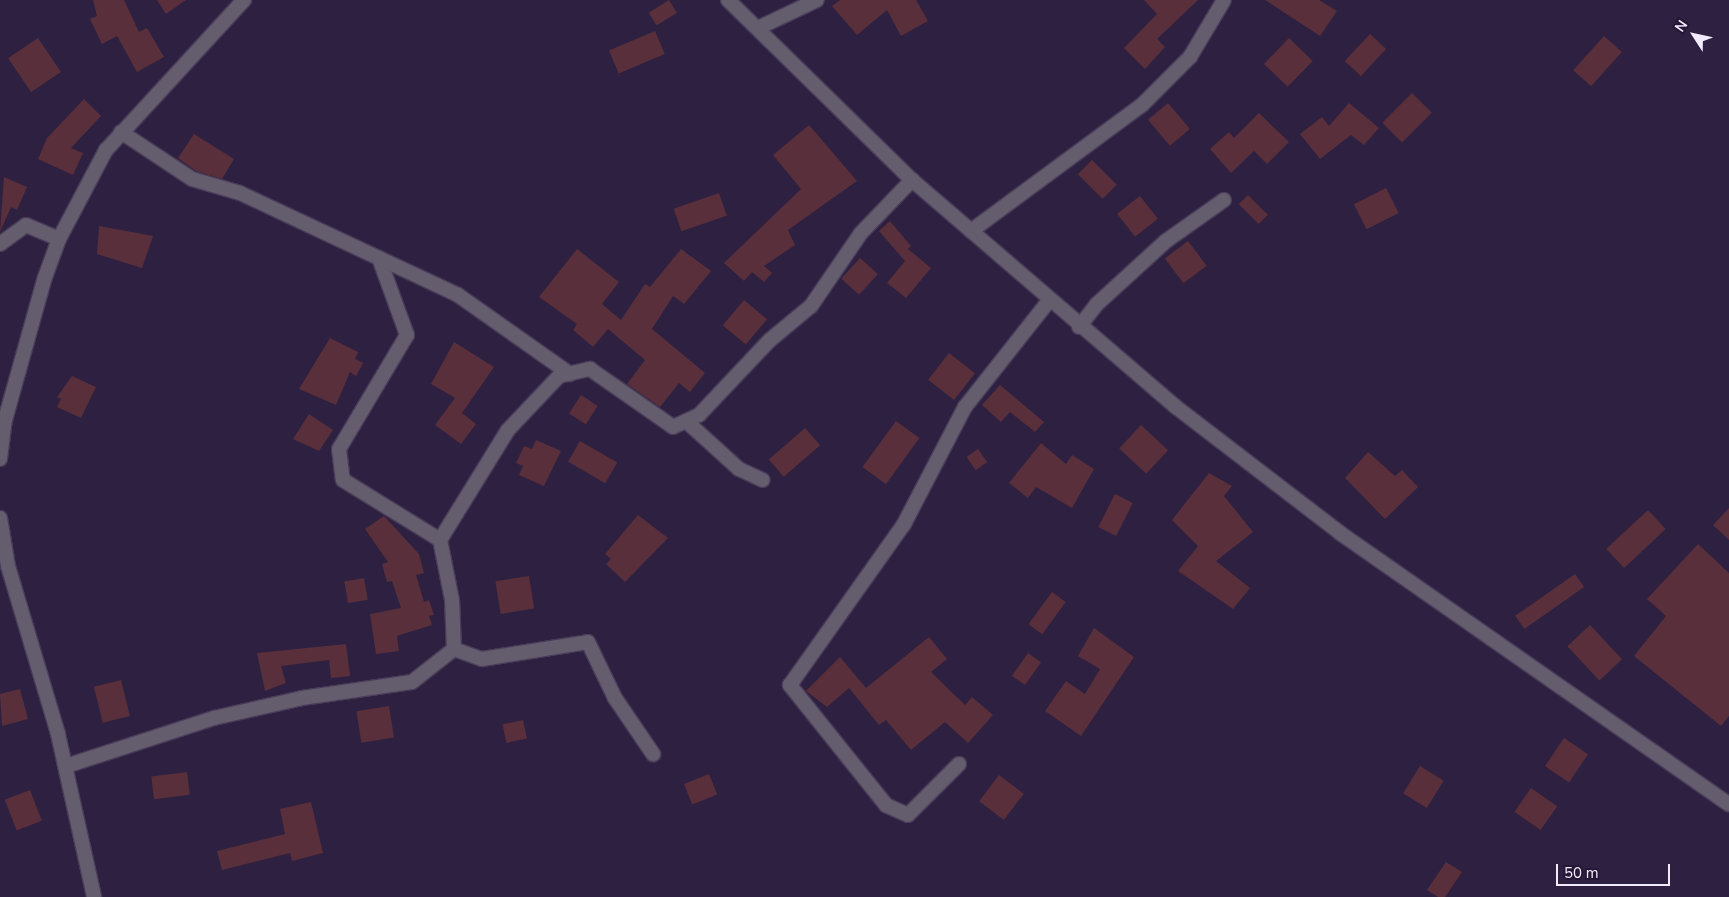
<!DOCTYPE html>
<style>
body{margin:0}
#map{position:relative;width:1729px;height:897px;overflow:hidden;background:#2e2040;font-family:"Nunito Sans",sans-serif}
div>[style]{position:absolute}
.building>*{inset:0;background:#582f3a;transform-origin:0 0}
.roads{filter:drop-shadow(1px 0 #493c5a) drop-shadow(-1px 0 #493c5a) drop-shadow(0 1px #493c5a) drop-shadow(0 -1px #493c5a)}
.minor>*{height:14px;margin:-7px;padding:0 7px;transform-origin:7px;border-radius:7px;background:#635d6d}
span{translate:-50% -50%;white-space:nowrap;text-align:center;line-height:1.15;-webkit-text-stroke:4px #251635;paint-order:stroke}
.north{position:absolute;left:1669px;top:10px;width:50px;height:50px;-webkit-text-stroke:4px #251635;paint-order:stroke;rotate:305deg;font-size:14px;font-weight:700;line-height:20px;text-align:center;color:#f2ebfc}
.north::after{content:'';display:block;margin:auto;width:18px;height:22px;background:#f2ebfc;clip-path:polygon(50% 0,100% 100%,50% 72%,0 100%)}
.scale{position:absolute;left:1556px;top:864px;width:114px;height:22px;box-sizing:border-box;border:2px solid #f2ebfc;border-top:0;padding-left:6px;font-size:15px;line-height:18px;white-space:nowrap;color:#f2ebfc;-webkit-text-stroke:4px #251635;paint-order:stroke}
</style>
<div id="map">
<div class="building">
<i style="clip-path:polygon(93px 0,124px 0,139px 32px,147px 28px,164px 57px,137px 72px,117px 36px,102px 44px,90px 19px,97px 16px)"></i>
<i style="clip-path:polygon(157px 0,186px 0,166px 14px)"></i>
<i style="left:669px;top:0;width:15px;height:24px;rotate:58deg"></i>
<i style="clip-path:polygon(840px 0,916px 0,928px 21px,901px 36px,887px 10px,857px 35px,832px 6px)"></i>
<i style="clip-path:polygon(1144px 0,1198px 0,1157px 39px,1165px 47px,1145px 69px,1124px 48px,1157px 14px)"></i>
<i style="clip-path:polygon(1265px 0,1319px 0,1337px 11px,1320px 36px)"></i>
<i style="left:655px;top:31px;width:25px;height:50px;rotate:67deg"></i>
<i style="left:1370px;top:34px;width:22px;height:37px;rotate:43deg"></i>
<i style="left:1604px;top:36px;width:24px;height:46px;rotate:42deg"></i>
<i style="left:38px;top:38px;width:41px;height:36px;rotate:56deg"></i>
<i style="left:1289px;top:38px;width:33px;height:36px;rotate:44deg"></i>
<i style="left:1412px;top:93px;width:28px;height:42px;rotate:45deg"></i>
<i style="clip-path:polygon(84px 99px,101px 116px,71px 148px,83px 153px,73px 175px,38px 159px,47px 138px)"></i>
<i style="left:1168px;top:103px;width:34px;height:26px;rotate:50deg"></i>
<i style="clip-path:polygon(1349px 103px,1379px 128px,1364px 145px,1351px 135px,1320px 159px,1300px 134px,1322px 117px,1329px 126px)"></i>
<i style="clip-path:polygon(1259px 113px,1289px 142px,1267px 164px,1254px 151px,1231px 173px,1210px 149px,1229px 132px,1234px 138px)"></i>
<i style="clip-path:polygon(809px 125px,857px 181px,788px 230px,795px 245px,764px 266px,772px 273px,764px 282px,752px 272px,744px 281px,724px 263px,801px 189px,773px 155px)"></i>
<i style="clip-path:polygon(194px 134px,234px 159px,222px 179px,196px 171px,178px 158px)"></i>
<i style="left:1092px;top:160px;width:35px;height:20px;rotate:45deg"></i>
<i style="clip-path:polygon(4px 177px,27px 187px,17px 210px,11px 207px,0 232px)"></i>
<i style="left:1386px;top:188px;width:28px;height:36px;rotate:63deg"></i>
<i style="left:719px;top:193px;width:24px;height:48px;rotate:71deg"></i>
<i style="left:1248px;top:195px;width:28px;height:13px;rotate:45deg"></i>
<i style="left:1140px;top:196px;width:29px;height:29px;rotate:52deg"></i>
<i style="clip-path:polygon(890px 221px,911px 246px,908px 249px,931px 268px,906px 298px,887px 283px,905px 261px,879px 231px)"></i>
<i style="clip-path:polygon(99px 226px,153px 236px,142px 268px,97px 254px)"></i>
<i style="left:1188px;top:241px;width:31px;height:29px;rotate:53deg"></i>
<i style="clip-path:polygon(577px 249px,619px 282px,602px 304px,621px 320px,645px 284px,650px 287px,681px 249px,711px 271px,684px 304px,673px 296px,652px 329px,705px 373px,690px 392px,679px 383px,660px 407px,627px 384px,645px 360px,608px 329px,593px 347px,573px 330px,577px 324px,539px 297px)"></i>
<i style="left:860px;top:258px;width:24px;height:28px;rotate:42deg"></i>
<i style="left:744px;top:300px;width:30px;height:33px;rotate:40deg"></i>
<i style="clip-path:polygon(330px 338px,358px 352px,355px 359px,363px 363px,356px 376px,350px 372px,336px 405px,299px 389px)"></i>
<i style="clip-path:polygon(454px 342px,494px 367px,462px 413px,476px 424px,461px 444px,435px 425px,455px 398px,431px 384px)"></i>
<i style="left:949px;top:353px;width:33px;height:34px;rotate:38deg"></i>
<i style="clip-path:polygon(72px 376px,96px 387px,81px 418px,57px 407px,61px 399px,57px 397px)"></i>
<i style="clip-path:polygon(1000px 385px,1044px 422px,1035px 432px,1010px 412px,1001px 422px,982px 405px)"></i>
<i style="left:581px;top:395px;width:20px;height:22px;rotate:33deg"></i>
<i style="clip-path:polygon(309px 414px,333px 430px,319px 451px,293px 439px)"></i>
<i style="left:896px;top:421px;width:29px;height:57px;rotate:36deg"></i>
<i style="left:1141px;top:425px;width:37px;height:32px;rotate:43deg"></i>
<i style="left:805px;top:428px;width:23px;height:48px;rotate:49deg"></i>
<i style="clip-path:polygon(536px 440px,561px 451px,544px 486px,519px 475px,523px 466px,516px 463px,524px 446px,532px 449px)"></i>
<i style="left:580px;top:441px;width:43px;height:24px;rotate:30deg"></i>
<i style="clip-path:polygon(1041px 443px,1066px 464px,1072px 455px,1094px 469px,1072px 508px,1036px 487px,1028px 498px,1009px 483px)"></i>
<i style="left:978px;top:449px;width:16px;height:14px;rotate:55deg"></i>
<i style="clip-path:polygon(1368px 452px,1395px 476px,1402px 470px,1418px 487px,1385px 519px,1345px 478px)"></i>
<i style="clip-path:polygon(1209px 473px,1232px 486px,1224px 496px,1253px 532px,1216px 561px,1250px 588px,1233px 609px,1178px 571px,1198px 546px,1172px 520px)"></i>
<i style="left:1115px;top:494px;width:20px;height:37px;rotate:27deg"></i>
<i style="clip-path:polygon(1729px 508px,1729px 540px,1713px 525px)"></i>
<i style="left:1648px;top:510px;width:26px;height:57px;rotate:47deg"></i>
<i style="clip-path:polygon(638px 515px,668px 538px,625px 582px,606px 564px,611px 559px,605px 554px)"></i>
<i style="clip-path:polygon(384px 516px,419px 554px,424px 573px,416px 575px,424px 602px,429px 600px,434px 615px,429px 616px,432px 625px,397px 636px,399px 651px,376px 654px,370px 614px,401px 608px,392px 581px,387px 582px,382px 564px,388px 562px,365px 529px)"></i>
<i style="clip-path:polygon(1698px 544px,1729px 573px,1729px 716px,1721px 726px,1634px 656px,1666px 616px,1647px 599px)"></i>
<i style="left:1575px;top:574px;width:16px;height:73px;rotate:55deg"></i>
<i style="left:529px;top:576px;width:33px;height:34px;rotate:81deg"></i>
<i style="left:364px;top:578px;width:22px;height:20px;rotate:80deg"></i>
<i style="left:1052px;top:592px;width:17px;height:40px;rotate:36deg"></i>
<i style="left:1590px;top:625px;width:47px;height:31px;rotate:47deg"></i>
<i style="clip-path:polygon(1094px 628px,1134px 657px,1081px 736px,1045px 711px,1066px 681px,1085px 694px,1100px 669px,1078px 656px)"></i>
<i style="clip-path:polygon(929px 637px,947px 659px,931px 672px,965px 705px,972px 697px,993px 715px,968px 743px,945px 722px,911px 750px,886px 720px,879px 725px,849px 688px,827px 707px,806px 691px,840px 657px,866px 688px)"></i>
<i style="clip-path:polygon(346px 644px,350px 676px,331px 678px,329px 660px,281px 666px,286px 683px,265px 691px,257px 653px)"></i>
<i style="left:1028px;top:653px;width:16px;height:28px;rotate:35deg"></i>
<i style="left:121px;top:680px;width:37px;height:28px;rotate:76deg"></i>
<i style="clip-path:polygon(20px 689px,28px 719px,2px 726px,0 694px)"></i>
<i style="left:389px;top:706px;width:32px;height:33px;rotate:81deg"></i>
<i style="left:523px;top:720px;width:19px;height:21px;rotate:78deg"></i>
<i style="left:1564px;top:738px;width:29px;height:34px;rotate:34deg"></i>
<i style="left:1420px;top:766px;width:28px;height:32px;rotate:32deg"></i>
<i style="left:187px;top:772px;width:23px;height:36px;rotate:83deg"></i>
<i style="left:709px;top:774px;width:22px;height:27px;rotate:68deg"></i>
<i style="left:999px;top:775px;width:31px;height:33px;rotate:37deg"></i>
<i style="left:1531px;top:788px;width:32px;height:29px;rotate:35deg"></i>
<i style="left:30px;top:790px;width:33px;height:27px;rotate:69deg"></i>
<i style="clip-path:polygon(311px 802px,323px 853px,292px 861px,290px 853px,222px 870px,217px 851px,285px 834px,280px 809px)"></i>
<i style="clip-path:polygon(1446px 862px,1462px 872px,1445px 897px,1438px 897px,1427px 890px)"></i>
</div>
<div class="roads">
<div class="minor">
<i style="left:728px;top:0;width:257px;rotate:44.4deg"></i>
<i style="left:912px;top:180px;width:348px;rotate:40.7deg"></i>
<i style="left:1176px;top:407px;width:207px;rotate:37.5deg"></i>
<i style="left:1340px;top:533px;width:474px;rotate:34.9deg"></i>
<i style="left:758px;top:28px;width:65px;rotate:-25.4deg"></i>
<i style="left:121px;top:132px;width:85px;rotate:33.5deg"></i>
<i style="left:192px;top:179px;width:50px;rotate:16.3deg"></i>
<i style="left:240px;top:193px;width:153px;rotate:25.1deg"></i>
<i style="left:379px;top:258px;width:82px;rotate:70deg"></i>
<i style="left:407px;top:335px;width:133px;rotate:120.8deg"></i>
<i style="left:339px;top:449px;width:31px;rotate:83deg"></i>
<i style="left:343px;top:480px;width:114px;rotate:31.7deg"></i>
<i style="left:971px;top:231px;width:212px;rotate:-36.4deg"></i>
<i style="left:1142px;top:105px;width:68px;rotate:-45deg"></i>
<i style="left:1190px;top:57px;width:66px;rotate:-59.2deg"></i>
<i style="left:0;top:244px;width:32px;rotate:-36deg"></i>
<i style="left:26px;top:225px;width:36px;rotate:23deg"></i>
<i style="left:379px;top:258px;width:87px;rotate:25.1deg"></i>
<i style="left:458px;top:295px;width:137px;rotate:35.2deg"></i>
<i style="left:1079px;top:327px;width:29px;rotate:-52deg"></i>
<i style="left:1097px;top:304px;width:93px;rotate:-42.4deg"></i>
<i style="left:1166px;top:241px;width:71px;rotate:-35.3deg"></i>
<i style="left:686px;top:421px;width:72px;rotate:42.2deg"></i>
<i style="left:739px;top:469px;width:26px;rotate:25deg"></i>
<i style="left:0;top:459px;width:39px;rotate:-83deg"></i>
<i style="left:5px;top:420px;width:145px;rotate:-74.4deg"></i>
<i style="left:44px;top:280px;width:44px;rotate:-69.9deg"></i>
<i style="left:59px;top:239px;width:101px;rotate:-62.2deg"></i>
<i style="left:106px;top:150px;width:204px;rotate:-47.4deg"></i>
<i style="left:0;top:518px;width:49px;rotate:80.5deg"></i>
<i style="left:8px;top:566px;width:175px;rotate:73.4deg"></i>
<i style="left:58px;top:734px;width:167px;rotate:77.5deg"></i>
<i style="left:454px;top:649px;width:30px;rotate:20deg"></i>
<i style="left:482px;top:659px;width:107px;rotate:-9.1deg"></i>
<i style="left:588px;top:642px;width:62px;rotate:64.3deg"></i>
<i style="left:615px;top:698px;width:68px;rotate:55.8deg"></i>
<i style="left:959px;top:764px;width:72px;rotate:135deg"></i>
<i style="left:908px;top:815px;width:24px;rotate:-156deg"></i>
<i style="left:886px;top:805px;width:154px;rotate:-128.7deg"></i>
<i style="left:790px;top:685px;width:197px;rotate:-54.7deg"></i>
<i style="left:904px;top:524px;width:132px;rotate:-62.5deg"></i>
<i style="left:965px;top:407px;width:134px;rotate:-51.7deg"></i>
<i style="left:66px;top:766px;width:156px;rotate:-18deg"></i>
<i style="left:214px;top:718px;width:90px;rotate:-12.8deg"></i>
<i style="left:302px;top:698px;width:111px;rotate:-8.3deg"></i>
<i style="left:412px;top:682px;width:53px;rotate:-38.2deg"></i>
<i style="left:454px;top:649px;width:49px;rotate:-92.3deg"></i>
<i style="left:452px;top:600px;width:61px;rotate:-101.3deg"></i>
<i style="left:440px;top:540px;width:129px;rotate:-58.3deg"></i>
<i style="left:508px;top:430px;width:74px;rotate:-46.6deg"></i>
<i style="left:559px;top:376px;width:32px;rotate:-13deg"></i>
<i style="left:590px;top:369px;width:101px;rotate:34.9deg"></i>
<i style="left:673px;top:427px;width:29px;rotate:-25deg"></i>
<i style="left:699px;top:415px;width:103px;rotate:-46.6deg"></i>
<i style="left:770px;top:340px;width:53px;rotate:-39.7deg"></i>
<i style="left:811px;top:306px;width:88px;rotate:-55.6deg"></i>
<i style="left:861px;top:233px;width:74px;rotate:-46.1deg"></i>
</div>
</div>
<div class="north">N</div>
<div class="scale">50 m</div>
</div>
